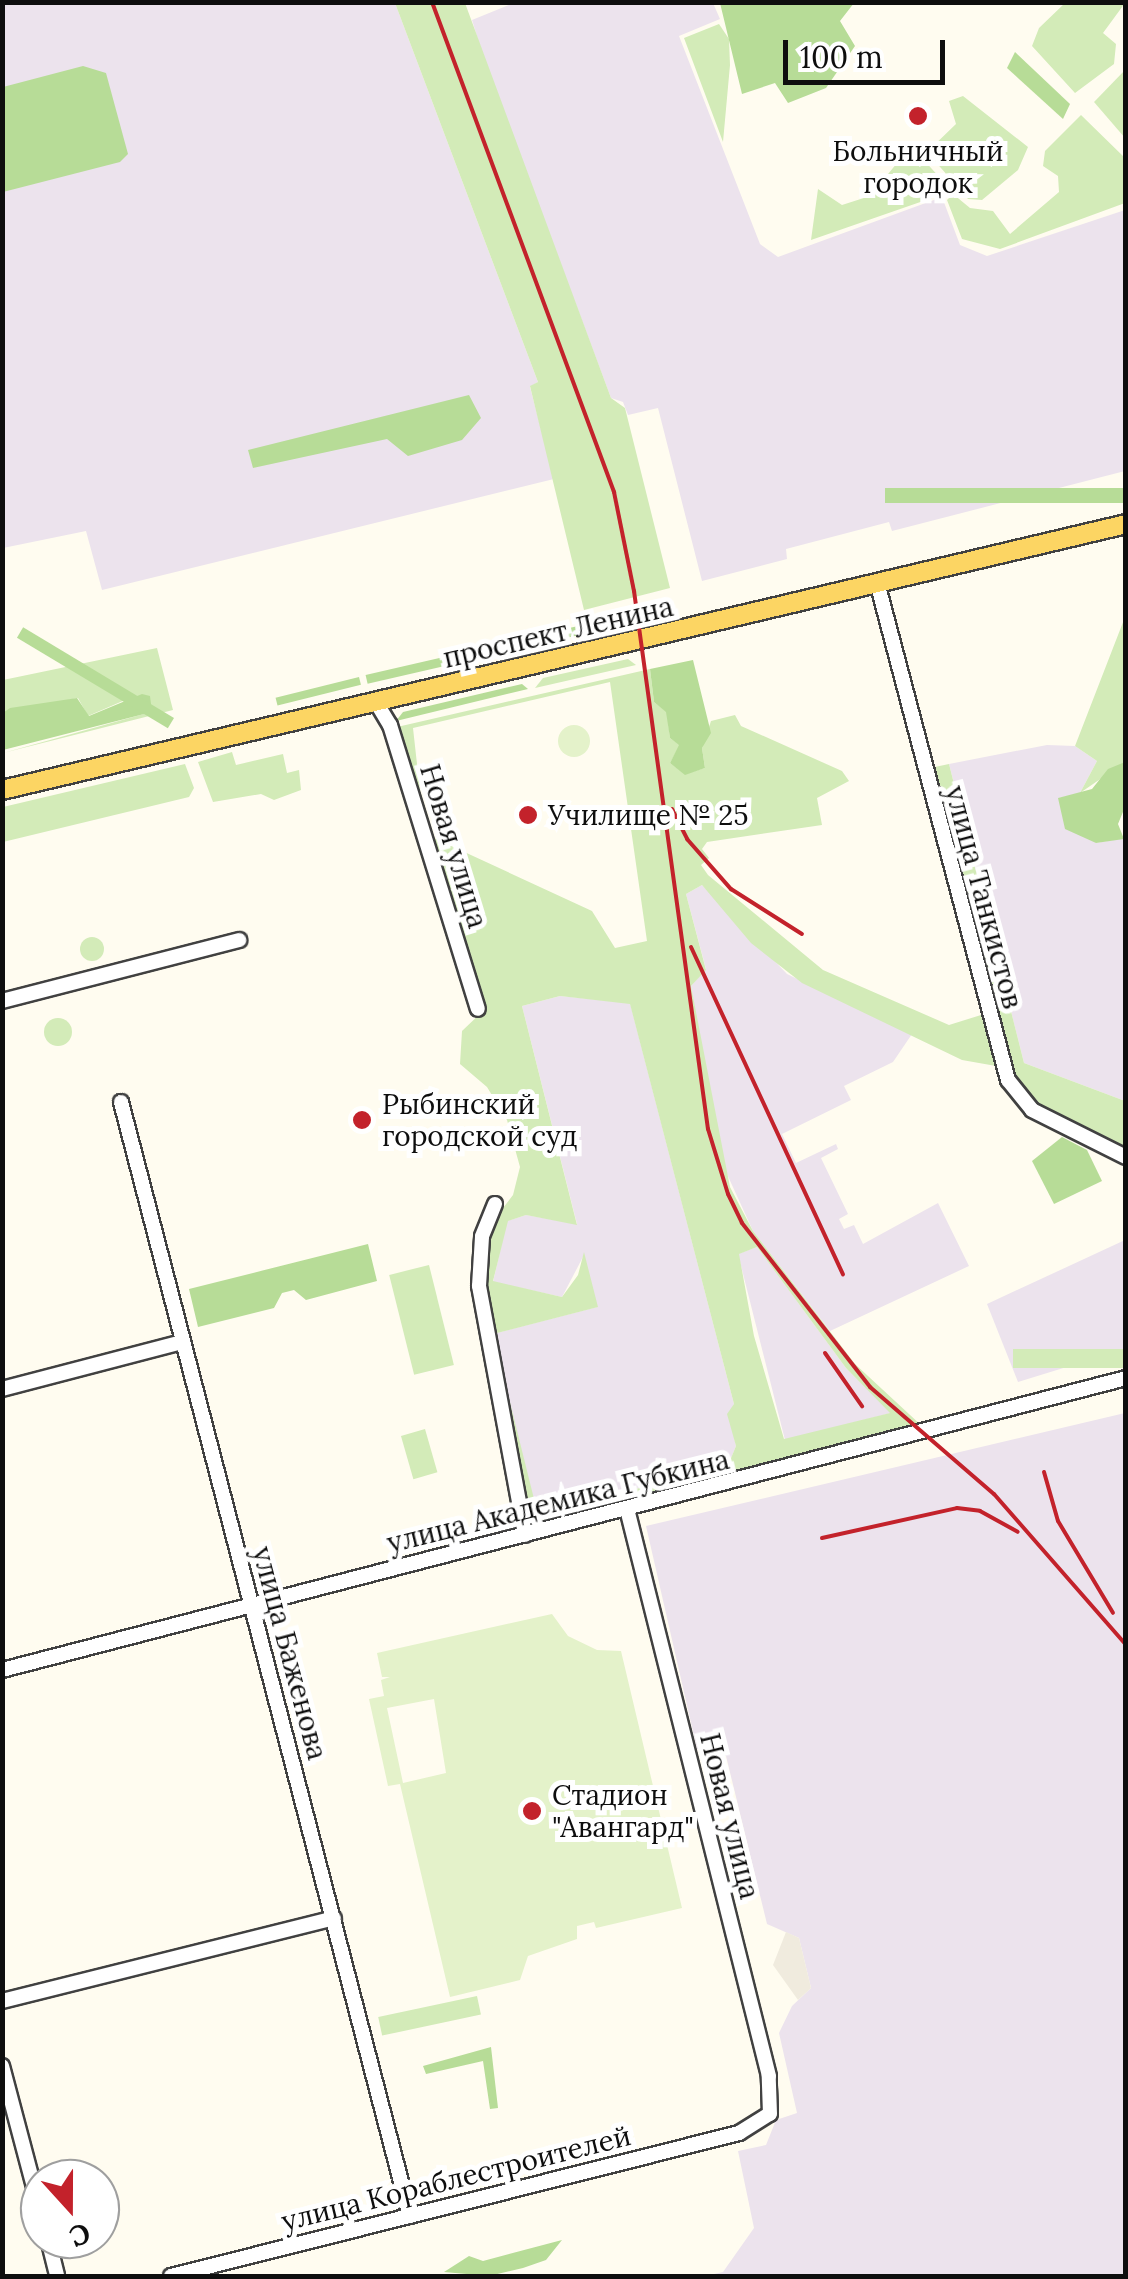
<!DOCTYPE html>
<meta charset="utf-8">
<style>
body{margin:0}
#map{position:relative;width:1128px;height:2279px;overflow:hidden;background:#fffcf0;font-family:Lora,serif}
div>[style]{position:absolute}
.industrial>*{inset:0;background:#ece3ed}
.green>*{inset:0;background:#d3ebb8;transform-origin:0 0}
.round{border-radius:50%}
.forest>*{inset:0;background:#b7dc97;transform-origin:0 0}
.pitch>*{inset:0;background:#e4f2ca}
.plaza>*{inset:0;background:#f0ebde}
.roads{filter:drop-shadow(2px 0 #414141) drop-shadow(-2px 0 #414141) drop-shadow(0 2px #414141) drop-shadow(0 -2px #414141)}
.minor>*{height:14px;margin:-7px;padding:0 7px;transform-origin:7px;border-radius:7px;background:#fff}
.major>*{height:18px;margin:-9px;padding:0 9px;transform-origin:9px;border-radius:9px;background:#fcd563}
.rail>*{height:4px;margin:-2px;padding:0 2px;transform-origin:2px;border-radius:2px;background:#c3222b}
.dots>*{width:28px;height:28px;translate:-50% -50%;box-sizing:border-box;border:5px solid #fff;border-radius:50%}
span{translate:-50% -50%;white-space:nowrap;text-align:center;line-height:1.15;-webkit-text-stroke:10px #fff;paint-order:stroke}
.poi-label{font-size:28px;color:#0e0e0e}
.left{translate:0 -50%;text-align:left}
.street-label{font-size:28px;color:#0e0e0e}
.frame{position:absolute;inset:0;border:5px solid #0e0e0e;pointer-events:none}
.north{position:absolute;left:20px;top:2159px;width:100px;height:100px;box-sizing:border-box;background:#fff;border:2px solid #9f9f9f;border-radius:50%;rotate:159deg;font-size:28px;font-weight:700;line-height:40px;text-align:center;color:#0e0e0e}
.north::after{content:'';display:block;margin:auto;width:35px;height:45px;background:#c3222b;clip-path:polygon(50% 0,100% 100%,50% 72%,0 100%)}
.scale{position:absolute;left:783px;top:40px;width:162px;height:45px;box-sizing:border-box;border:5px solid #0e0e0e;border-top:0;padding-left:12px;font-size:30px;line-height:35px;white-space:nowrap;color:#0e0e0e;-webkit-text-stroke:8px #fff;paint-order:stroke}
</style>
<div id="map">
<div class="industrial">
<i style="clip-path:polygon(2px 3px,395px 3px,538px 382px,530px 387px,554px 479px,102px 590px,86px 531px,3px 548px)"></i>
<i style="clip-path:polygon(514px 3px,713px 3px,720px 19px,679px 36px,760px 244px,778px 257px,942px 197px,960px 245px,987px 256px,1125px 210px,1125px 471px,892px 531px,889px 522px,786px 549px,787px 559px,702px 581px,658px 408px,628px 415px,623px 402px,611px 398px,483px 56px,472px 20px)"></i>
<i style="clip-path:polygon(1047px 745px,1075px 746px,1097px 761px,1080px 793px,1059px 798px,1096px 843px,1125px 838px,1125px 1101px,1024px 1063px,949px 764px)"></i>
<i style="clip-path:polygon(702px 885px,787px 974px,912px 1034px,893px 1062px,844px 1086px,851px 1100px,782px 1134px,796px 1163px,836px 1144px,838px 1149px,821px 1158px,848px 1214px,839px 1219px,844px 1229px,854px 1225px,863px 1244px,938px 1203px,969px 1266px,830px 1331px,753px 1231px,721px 1161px,691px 986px,706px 969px,686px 894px)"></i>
<i style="clip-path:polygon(560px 996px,630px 1003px,734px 1404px,730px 1418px,736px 1446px,729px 1463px,681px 1479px,536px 1511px,493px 1334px,597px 1307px,584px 1255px,562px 1297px,493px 1282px,507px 1221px,526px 1215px,577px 1224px,522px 1006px)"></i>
<i style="clip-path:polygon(1125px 1240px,1125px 1349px,1018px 1382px,987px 1304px)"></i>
<i style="clip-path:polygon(757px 1247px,846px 1368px,891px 1413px,785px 1440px,738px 1254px)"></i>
<i style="clip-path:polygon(1125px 1413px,1125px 2276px,705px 2276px,723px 2272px,754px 2228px,738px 2151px,766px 2145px,776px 2120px,797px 2113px,779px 2033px,792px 2006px,811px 1988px,799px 1938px,767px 1924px,726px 1756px,697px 1749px,646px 1526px)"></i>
</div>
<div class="green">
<i style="clip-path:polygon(395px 3px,465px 3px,611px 398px,625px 408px,670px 588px,584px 610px,530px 386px,538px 382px)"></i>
<i style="clip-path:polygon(1065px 3px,1125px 3px,1103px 33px,1116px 44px,1114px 64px,1075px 93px,1032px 46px,1039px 28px)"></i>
<i style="clip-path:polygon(719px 24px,729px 39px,730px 65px,723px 142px,684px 38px)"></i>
<i style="clip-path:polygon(1125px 70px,1125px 138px,1094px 102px)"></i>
<i style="clip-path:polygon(963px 96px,1028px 147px,1018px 170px,982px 200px,968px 199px,927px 152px,956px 124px,949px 101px)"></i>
<i style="clip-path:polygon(1081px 115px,1125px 158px,1125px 203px,1000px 249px,962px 239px,947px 200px,953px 194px,970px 208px,993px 211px,1010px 234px,1059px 192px,1058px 176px,1043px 166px,1045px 151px)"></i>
<i style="clip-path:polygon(911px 146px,952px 191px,811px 240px,818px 189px,842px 205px,870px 196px)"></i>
<i style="clip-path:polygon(1125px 617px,1125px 762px,1080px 793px,1097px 761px,1075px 746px)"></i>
<i style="clip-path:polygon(157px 648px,173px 710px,3px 753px,151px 712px,132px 697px,88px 716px,78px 698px,3px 713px,3px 680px)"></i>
<i style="clip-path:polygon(628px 659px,636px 665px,535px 688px,543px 678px)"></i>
<i style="clip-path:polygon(evenodd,650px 669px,654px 702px,667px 712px,670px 738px,680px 745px,670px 763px,685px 774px,705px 768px,702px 748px,711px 721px,735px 715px,741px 726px,842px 771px,849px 781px,817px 798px,822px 825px,707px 842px,702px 849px,709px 858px,701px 865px,708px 875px,823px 970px,949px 1025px,981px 1015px,996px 1066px,962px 1060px,802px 983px,751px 943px,702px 885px,686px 894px,706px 970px,691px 986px,730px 1187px,753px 1231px,855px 1364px,923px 1427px,528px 1526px,485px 1285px,489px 1226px,513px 1195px,520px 1167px,507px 1120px,487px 1087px,460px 1064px,462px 1031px,484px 1010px,397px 727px,650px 669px,610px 682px,647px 941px,615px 948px,592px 911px,434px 838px,420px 791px,413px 728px,610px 682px,650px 669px,560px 996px,630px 1004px,734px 1404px,727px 1414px,736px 1446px,729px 1463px,680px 1479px,537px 1511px,493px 1334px,598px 1307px,584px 1252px,578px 1275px,562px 1297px,493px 1281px,508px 1221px,526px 1215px,577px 1225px,522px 1006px,560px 996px,650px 669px,757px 1247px,846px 1368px,890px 1413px,784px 1439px,754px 1336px,739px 1254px,757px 1247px)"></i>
<i style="clip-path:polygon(232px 752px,236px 765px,283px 754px,287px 773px,299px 770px,301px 790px,274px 800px,261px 794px,213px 802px,198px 762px)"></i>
<i style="clip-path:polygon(185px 764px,194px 788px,189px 797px,3px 842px,3px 807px)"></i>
<i style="clip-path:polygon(949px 764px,1024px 1063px,1125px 1101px,1125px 1150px,1036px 1106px,1012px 1076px,930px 768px)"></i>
<i class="round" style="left:80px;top:937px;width:24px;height:24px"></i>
<i class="round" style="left:44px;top:1018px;width:28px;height:28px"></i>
<i style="left:429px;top:1265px;width:103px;height:41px;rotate:76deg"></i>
<i style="left:1125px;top:1349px;width:19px;height:112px;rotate:90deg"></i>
<i style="left:425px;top:1429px;width:45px;height:25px;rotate:74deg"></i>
<i style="left:477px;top:1996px;width:19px;height:101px;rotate:78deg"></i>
</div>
<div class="forest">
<i style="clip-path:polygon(720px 3px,854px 3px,840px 21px,855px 46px,826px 88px,788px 103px,775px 83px,742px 94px)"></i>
<i style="clip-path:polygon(1015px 52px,1070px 104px,1063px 119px,1007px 68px)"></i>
<i style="clip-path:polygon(83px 66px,106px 73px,128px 154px,120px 162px,3px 192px,3px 87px)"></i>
<i style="clip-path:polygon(469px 395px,481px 418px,462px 440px,408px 456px,387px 439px,253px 468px,248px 450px)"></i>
<i style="left:1125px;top:488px;width:15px;height:240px;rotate:90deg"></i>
<i style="left:578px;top:626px;width:9px;height:218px;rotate:77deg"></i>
<i style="clip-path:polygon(693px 660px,711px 733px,702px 748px,705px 768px,685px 775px,670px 763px,679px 745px,670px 738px,666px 712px,654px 702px,650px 669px)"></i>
<i style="left:359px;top:677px;width:8px;height:86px;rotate:76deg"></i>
<i style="clip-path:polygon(522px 684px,528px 689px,396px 721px,403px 712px)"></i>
<i style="clip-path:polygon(142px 694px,150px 696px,152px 712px,3px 750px,3px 713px,10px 708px,77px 698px,89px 716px)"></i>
<i style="left:174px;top:718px;width:12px;height:176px;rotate:121deg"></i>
<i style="clip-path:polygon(1125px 762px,1125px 807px,1118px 824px,1124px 839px,1096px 843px,1065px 829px,1058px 798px,1092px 789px,1108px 769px)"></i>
<i style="clip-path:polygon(1062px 1137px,1087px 1150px,1102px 1181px,1054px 1204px,1032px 1161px)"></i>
<i style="clip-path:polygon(368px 1244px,377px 1281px,306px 1300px,294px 1290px,282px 1293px,274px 1308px,198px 1327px,189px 1289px)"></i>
<i style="clip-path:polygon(491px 2047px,498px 2108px,490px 2109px,483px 2061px,426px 2074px,423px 2066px)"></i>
<i style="clip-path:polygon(562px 2240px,546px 2260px,523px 2268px,489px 2276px,444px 2272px,469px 2256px,483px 2261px)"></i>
</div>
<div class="pitch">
<i class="round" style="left:558px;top:725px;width:32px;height:32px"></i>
<i style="clip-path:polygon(evenodd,552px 1614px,568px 1636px,597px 1650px,621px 1651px,682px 1908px,596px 1928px,594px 1922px,577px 1926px,577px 1939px,528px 1956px,520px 1980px,450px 1997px,400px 1784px,388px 1786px,369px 1699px,384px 1696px,381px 1680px,390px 1677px,382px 1677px,377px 1653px,552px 1614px,434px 1699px,446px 1773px,403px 1783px,387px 1708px,434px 1699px)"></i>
</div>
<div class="plaza">
<i style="clip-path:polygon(786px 1932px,799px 1938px,811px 1988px,798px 2000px,773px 1965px)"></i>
</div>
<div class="roads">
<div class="minor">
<i style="left:878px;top:586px;width:511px;rotate:75.26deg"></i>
<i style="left:1008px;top:1080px;width:38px;rotate:51deg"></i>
<i style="left:1032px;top:1110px;width:105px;rotate:26.6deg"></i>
<i style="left:376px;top:702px;width:27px;rotate:59deg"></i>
<i style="left:390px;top:725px;width:297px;rotate:72.8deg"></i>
<i style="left:2px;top:1001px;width:245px;rotate:-14.4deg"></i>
<i style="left:121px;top:1102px;width:1151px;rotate:75.46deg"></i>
<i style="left:495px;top:1204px;width:35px;rotate:112deg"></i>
<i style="left:482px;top:1237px;width:49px;rotate:93.5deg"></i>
<i style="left:479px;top:1286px;width:253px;rotate:79.5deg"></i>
<i style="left:2px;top:1389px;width:187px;rotate:-14.6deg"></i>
<i style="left:2px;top:1670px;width:1161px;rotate:-14.56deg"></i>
<i style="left:2px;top:2001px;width:342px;rotate:-14deg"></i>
<i style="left:2px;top:2066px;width:149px;rotate:75.2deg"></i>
<i style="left:48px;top:2239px;width:38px;rotate:76deg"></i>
<i style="left:171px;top:2276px;width:586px;rotate:-14.13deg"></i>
<i style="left:739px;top:2133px;width:36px;rotate:-32deg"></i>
<i style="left:770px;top:2114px;width:38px;rotate:-92deg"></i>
<i style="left:769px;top:2076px;width:585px;rotate:-104.06deg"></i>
</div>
<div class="major">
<i style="left:2px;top:790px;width:1155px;rotate:-13.31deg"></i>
</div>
</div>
<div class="rail">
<i style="left:432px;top:2px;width:523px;rotate:69.62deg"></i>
<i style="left:614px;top:492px;width:101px;rotate:78.6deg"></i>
<i style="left:634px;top:591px;width:543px;rotate:82.17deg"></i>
<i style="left:708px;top:1129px;width:68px;rotate:72.9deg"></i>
<i style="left:728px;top:1194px;width:32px;rotate:64deg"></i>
<i style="left:742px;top:1223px;width:208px;rotate:52deg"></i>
<i style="left:870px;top:1387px;width:164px;rotate:40.8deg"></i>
<i style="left:994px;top:1494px;width:201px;rotate:48.8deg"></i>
<i style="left:672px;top:809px;width:34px;rotate:63deg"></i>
<i style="left:687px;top:839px;width:67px;rotate:48.7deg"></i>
<i style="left:731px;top:889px;width:84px;rotate:32.4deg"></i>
<i style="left:691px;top:947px;width:361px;rotate:65.1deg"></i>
<i style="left:825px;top:1353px;width:65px;rotate:55.1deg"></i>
<i style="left:1044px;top:1472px;width:51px;rotate:74.1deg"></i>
<i style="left:1058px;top:1521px;width:107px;rotate:59.1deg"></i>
<i style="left:822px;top:1538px;width:138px;rotate:-12.5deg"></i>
<i style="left:957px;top:1508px;width:23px;rotate:7deg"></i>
<i style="left:980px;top:1511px;width:43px;rotate:28.9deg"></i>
</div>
<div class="dots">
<i style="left:918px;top:116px;background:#c3222b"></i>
<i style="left:528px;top:815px;background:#c3222b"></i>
<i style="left:362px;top:1120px;background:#c3222b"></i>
<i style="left:532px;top:1811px;background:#c3222b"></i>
</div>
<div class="poi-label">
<span style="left:918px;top:167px">Больничный<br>городок</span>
<span class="left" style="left:548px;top:815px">Училище № 25</span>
<span class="left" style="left:382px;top:1120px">Рыбинский<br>городской суд</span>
<span class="left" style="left:552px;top:1811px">Стадион<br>"Авангард"</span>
</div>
<div class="street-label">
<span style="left:558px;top:632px;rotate:-13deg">проспект Ленина</span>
<span style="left:454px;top:846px;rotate:73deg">Новая улица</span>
<span style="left:984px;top:897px;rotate:75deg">улица Танкистов</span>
<span style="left:558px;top:1501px;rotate:-14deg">улица Академика Губкина</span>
<span style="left:290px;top:1653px;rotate:75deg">улица Баженова</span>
<span style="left:730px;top:1816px;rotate:76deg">Новая улица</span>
<span style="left:456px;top:2178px;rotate:-14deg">улица Кораблестроителей</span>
</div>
<div class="frame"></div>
<div class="north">С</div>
<div class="scale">100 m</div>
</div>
